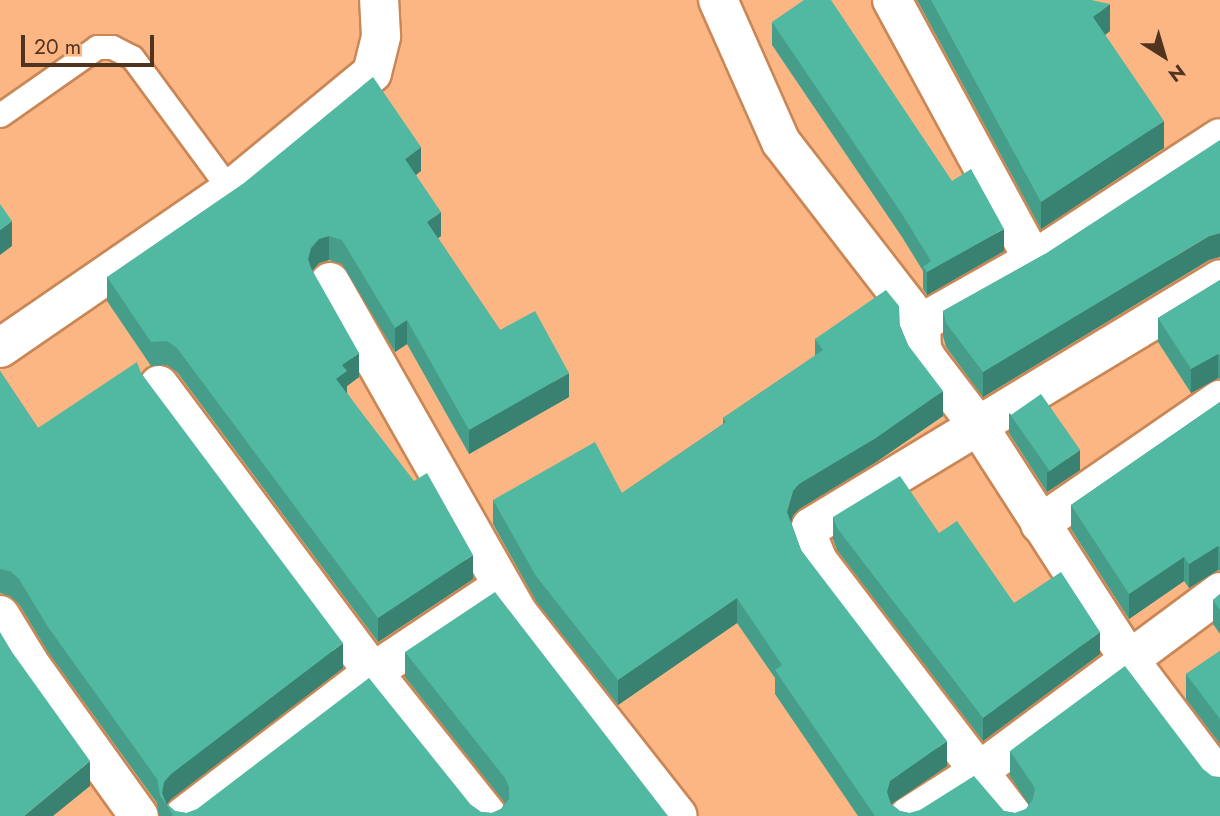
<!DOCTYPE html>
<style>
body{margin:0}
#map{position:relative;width:1220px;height:816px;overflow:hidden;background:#fcb684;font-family:Jost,sans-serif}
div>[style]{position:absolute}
.roads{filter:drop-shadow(2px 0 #ca8756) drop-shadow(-2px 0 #ca8756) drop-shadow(0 2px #ca8756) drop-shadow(0 -2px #ca8756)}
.service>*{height:23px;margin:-11.5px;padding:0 11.5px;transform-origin:11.5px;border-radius:11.5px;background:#fff}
.minor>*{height:38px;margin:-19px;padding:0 19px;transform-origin:19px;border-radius:19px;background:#fff}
.wall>*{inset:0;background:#469e8a}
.shaded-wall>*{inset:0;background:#398171}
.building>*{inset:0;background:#51b8a1;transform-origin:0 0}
span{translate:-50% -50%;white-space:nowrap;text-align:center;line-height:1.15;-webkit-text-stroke:7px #fcb684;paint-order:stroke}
.north{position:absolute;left:1129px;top:21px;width:70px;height:70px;-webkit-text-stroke:5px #fcb684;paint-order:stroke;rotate:143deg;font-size:19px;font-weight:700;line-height:28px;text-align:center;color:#513420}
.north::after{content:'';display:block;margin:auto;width:24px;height:32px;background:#513420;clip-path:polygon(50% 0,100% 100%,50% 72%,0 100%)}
.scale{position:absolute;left:21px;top:35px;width:133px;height:32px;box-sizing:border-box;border:4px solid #513420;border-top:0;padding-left:9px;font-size:21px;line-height:24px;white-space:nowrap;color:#513420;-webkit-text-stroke:5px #fcb684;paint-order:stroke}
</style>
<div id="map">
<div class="roads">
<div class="service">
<i style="left:0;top:115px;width:118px;rotate:-35deg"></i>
<i style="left:97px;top:47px;width:15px"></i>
<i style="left:112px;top:47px;width:22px;rotate:27deg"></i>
<i style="left:132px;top:57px;width:165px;rotate:53.6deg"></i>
</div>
<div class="minor">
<i style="left:718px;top:0;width:155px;rotate:66.1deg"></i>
<i style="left:781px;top:142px;width:229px;rotate:52.3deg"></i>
<i style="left:921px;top:323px;width:26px;rotate:88deg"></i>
<i style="left:922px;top:349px;width:11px;rotate:63deg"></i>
<i style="left:927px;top:359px;width:86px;rotate:52.6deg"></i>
<i style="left:979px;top:427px;width:275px;rotate:57.2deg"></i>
<i style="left:1128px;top:658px;width:153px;rotate:53deg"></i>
<i style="left:892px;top:0;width:296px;rotate:61.5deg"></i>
<i style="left:330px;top:282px;width:381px;rotate:60.4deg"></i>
<i style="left:518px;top:613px;width:258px;rotate:51.8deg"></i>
<i style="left:921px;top:323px;width:129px;rotate:-29.4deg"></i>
<i style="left:1033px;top:260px;width:223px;rotate:-33.1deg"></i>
<i style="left:0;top:348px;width:279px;rotate:-34.5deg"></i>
<i style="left:230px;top:190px;width:184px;rotate:-39.5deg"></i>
<i style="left:372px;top:73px;width:38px;rotate:-76deg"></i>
<i style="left:381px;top:36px;width:36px;rotate:-93deg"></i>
<i style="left:159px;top:385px;width:358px;rotate:53.3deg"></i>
<i style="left:373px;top:672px;width:184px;rotate:51.4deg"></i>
<i style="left:1040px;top:524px;width:219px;rotate:-34.6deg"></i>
<i style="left:0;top:615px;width:57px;rotate:58.5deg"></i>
<i style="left:30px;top:664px;width:187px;rotate:54.4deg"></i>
<i style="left:184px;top:816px;width:238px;rotate:-37.3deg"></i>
<i style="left:373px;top:672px;width:155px;rotate:-33.7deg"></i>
<i style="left:909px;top:816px;width:82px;rotate:-32.5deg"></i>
<i style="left:978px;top:772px;width:302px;rotate:-36.6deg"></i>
<i style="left:1013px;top:816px;width:321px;rotate:-127.4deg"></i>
<i style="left:818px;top:561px;width:24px;rotate:-112deg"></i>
<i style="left:809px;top:539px;width:12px;rotate:-81deg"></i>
<i style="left:811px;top:527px;width:478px;rotate:-31.2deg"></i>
</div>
</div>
<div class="wall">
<i style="clip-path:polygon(917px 0,1091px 0,1110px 31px,1105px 35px,1164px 148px,1041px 229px)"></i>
<i style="clip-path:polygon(772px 22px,952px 181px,1004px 251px,927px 295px,923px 289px,923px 271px,902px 237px,772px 45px)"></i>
<i style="clip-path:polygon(421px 171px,416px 175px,441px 236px,438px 238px,500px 330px,569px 397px,469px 454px,407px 344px,395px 352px,342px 264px,329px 260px,319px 263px,312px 270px,359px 377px,347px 386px,347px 393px,473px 579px,378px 642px,177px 372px,167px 365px,151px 366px,107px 301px,107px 277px)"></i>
<i style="clip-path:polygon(1045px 254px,1209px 260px,983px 397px,946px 347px,943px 336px,943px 311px)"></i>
<i style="clip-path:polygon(1220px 280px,1220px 379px,1218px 378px,1191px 393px,1158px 342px,1158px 318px)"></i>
<i style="clip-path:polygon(900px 326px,908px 345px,943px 416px,876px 462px,799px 509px,793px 515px,791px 522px,801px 550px,947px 766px,891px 804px,900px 811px,909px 813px,1004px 811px,1015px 813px,1026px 809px,1029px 805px,1010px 776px,1010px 751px,1220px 816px,858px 816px,775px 694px,775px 678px,737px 623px,618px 705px,536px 601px,493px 524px,493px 500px,622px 493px,723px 424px,723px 418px,815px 356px,815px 339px)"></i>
<i style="clip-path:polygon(0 371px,38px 428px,141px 373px,343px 668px,171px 799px,167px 804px,175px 811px,186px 813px,471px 805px,481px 812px,492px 813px,501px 809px,505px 803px,405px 677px,405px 652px,668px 816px,159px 816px,157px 803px,48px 652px,19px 604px,10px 596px,0 593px)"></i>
<i style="clip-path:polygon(1220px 402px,1220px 571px,1218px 570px,1189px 588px,1184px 581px,1129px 619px,1071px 529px,1071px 505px)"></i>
<i style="clip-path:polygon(1009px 413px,1080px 470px,1047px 492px,1009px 433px)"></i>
<i style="clip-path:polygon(833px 517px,939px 533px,1014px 603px,1100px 654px,983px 741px,837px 550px,833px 539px)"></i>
<i style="clip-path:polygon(1220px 594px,1220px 634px,1213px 624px,1213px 600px)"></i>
<i style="clip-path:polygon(1220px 651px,1220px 744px,1186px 699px,1186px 674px)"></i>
</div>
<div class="shaded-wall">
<i style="clip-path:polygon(1110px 4px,1110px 31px,1093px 44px,1093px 17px)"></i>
<i style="clip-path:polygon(1164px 121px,1164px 148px,1041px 229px,1041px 202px)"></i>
<i style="clip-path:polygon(421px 147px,421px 171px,405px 183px,405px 159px)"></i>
<i style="clip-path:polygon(441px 212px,441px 236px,427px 246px,427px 222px)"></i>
<i style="clip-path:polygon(12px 221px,12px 246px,0 255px,0 230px)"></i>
<i style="clip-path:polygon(1004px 229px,1004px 251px,927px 295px,927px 272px)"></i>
<i style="clip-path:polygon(1220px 233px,1220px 257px,1209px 260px,983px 397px,983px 372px,1209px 236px)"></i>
<i style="clip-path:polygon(329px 236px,329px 260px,319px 263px,311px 272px,308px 259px,311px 248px,319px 239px)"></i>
<i style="clip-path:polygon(407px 320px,407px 344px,395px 352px,395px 328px)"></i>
<i style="clip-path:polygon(359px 353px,359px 377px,347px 386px,347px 395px,336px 379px,342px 365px)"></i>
<i style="clip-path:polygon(1218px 354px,1218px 378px,1191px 393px,1191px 369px)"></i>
<i style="clip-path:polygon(569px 373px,569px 397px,469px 454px,469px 430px)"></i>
<i style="clip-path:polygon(943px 391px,943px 416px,876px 462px,799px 509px,793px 515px,787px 536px,787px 512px,793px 491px,799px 484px)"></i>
<i style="clip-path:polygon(1080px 450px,1080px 470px,1047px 492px,1047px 473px)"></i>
<i style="clip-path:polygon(1218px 546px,1218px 570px,1189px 588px,1189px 564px)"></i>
<i style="clip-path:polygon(473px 555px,473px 579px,378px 642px,378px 618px)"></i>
<i style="clip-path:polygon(1184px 557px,1184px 581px,1129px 619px,1129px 594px)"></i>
<i style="clip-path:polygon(737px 598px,737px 623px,618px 705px,618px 680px)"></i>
<i style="clip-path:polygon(1100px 632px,1100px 654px,983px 741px,983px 718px)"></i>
<i style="clip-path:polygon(343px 643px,343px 668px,171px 799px,166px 805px,162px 793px,164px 782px,171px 774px)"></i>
<i style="clip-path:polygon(947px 741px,947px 766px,890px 805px,887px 792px,890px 781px)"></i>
<i style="clip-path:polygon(90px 761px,90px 786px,53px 816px,24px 816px)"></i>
</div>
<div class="building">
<i style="clip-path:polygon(804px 0,831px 0,952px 181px,971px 169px,1004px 229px,927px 272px,923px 267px,931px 261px,902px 214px,772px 22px)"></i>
<i style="clip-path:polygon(931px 0,1091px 0,1110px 4px,1093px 17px,1164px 121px,1041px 202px)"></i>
<i style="clip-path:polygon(373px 77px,421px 147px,405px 159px,441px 212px,427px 222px,500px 330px,535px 311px,569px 373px,469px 430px,407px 320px,395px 328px,342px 240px,329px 236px,319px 239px,311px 248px,308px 259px,311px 268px,359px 353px,342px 365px,347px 371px,336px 379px,414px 481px,427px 473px,473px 555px,378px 618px,177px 348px,167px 341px,151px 342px,107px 277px,244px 183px)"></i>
<i style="clip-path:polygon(1220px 140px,1220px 233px,1209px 236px,983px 372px,946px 323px,943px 311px,1045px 254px)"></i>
<i style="clip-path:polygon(0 204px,12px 221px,0 230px)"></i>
<i style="clip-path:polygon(1220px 280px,1220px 354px,1218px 354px,1191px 369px,1158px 318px)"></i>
<i style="clip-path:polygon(886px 290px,899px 306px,900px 326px,908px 345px,943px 391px,876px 438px,799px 484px,793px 491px,787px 512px,801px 550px,947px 741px,890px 781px,887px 792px,891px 804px,900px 811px,909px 813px,920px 810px,974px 776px,1004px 811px,1015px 813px,1026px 809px,1033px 799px,1035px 788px,1010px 751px,1125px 666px,1203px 769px,1212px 776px,1220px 777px,1220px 816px,875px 816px,775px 670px,782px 665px,737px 598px,618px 680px,536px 576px,493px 500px,595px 442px,622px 493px,726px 422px,723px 418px,823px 350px,815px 339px)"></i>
<i style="clip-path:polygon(137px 362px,141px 373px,343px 643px,171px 774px,164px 782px,162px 793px,167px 805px,175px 811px,186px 813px,197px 809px,369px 678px,471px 805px,481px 812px,492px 813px,501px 809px,509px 799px,509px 787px,505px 778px,405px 652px,495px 592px,668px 816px,171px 816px,173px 815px,160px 795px,157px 779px,48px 627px,19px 579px,10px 571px,0 569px,0 371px,38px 428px)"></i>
<i style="left:1041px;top:394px;width:68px;height:37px;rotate:55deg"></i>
<i style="clip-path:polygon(1220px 402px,1220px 546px,1218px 546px,1189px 564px,1184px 557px,1129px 594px,1071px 505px)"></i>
<i style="clip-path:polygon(900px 476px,939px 533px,957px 521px,1014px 603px,1061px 572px,1100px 632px,983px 718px,837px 528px,833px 517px)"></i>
<i style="clip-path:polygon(1220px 594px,1220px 610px,1213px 600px)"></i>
<i style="clip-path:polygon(0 632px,12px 652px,90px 761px,24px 816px,0 816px)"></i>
<i style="clip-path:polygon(1220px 651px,1220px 719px,1186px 674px)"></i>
</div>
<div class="north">N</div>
<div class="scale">20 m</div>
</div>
